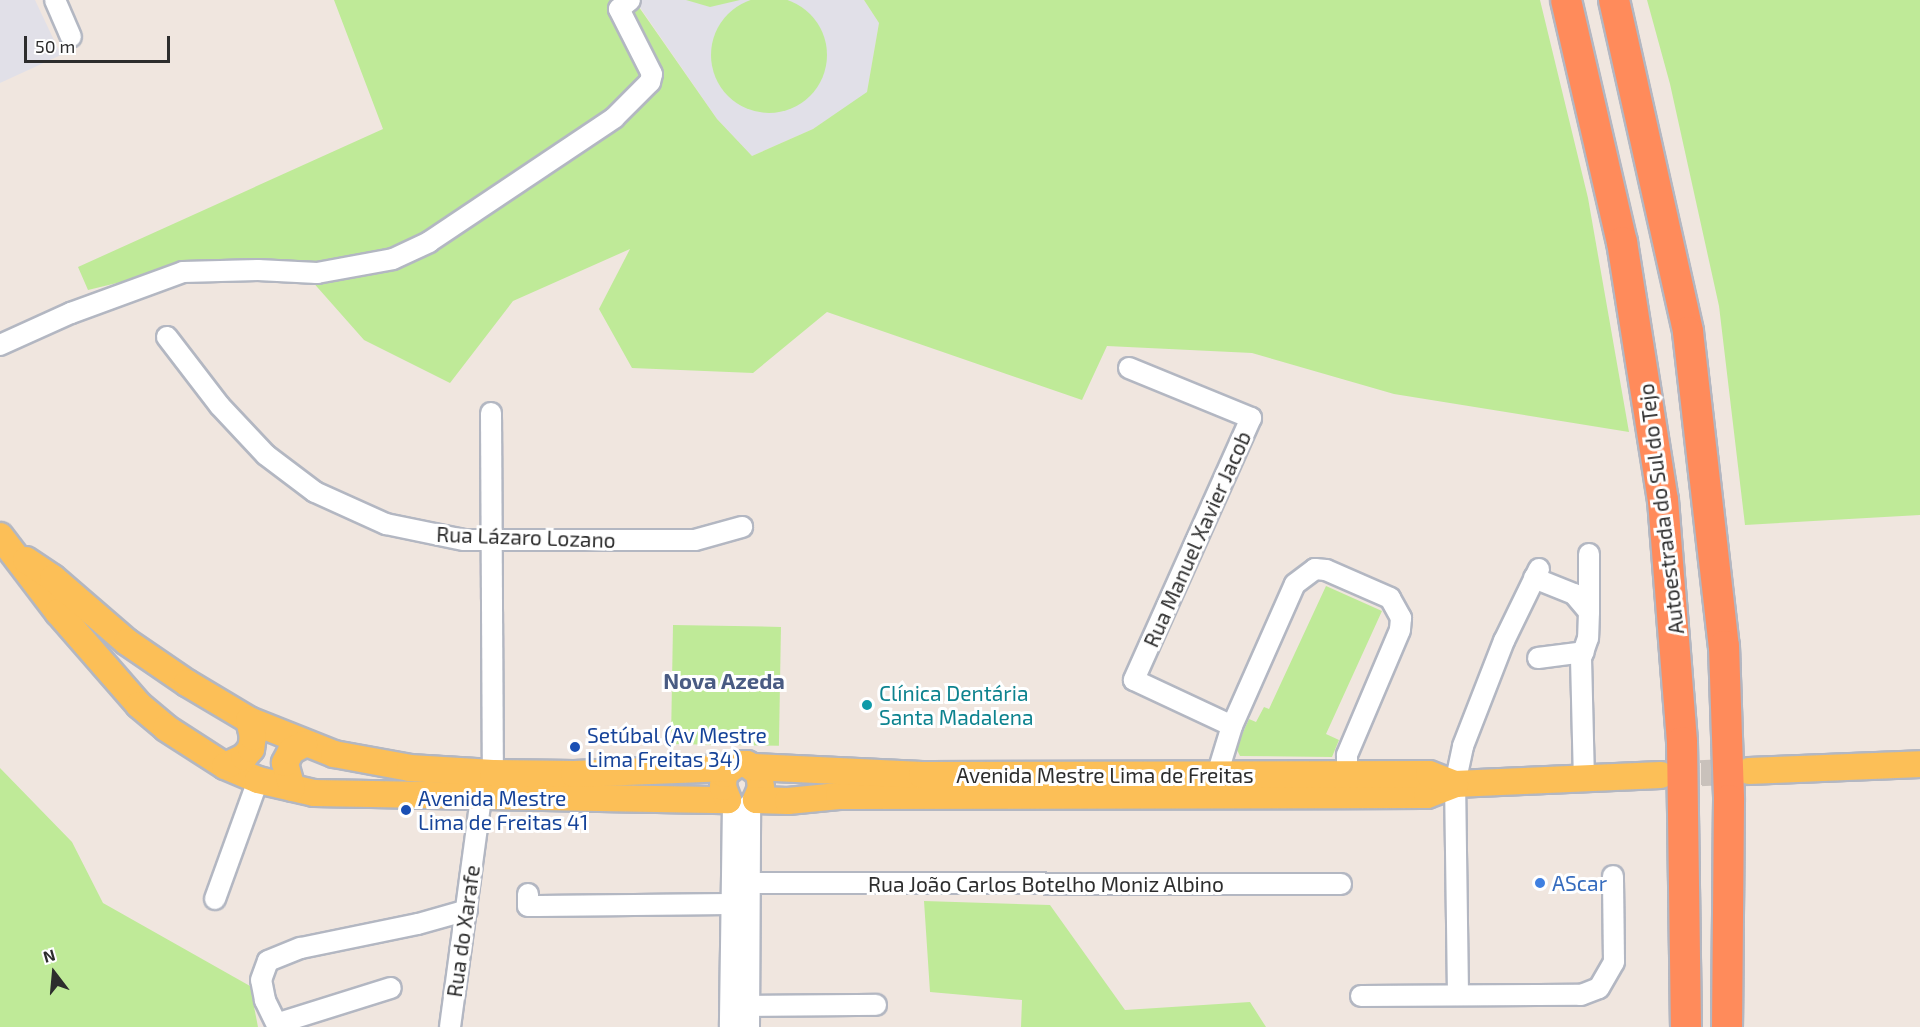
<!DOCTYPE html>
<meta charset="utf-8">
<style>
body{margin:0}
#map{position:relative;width:1920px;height:1027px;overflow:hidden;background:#f0e6df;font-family:"Exo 2",sans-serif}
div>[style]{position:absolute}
.industrial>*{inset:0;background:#e1e0e8}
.green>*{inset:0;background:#bfea98;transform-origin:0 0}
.round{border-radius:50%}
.major-tunnel>*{height:26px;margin-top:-13px;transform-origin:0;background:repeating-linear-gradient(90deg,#c9c1bb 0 26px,transparent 0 39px)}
.roads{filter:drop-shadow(2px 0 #b3b7c2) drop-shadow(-2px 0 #b3b7c2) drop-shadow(0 2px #b3b7c2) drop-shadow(0 -2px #b3b7c2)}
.minor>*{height:20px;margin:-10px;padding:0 10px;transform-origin:10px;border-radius:10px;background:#fff}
.major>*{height:26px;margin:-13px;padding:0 13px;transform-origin:13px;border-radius:13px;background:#fcbf57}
.highway>*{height:30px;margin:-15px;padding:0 15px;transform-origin:15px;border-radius:15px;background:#ff8b5b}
.dots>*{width:16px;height:16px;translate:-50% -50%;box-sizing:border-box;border:3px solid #fff;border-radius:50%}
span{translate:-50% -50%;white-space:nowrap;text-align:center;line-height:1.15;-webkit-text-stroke:6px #fff;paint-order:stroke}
.street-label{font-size:21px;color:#2d2d2d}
.culture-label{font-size:21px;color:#0d838f}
.left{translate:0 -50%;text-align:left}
.transit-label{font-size:21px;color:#164399}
.shop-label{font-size:21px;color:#366cbe}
.neighbourhood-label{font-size:22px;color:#495b83;font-weight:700}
.north{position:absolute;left:24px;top:943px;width:60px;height:60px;-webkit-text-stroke:4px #fff;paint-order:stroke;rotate:344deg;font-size:16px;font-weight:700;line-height:24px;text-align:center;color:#2d2d2d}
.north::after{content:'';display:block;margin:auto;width:21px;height:27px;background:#2d2d2d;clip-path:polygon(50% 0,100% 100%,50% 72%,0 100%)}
.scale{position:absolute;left:24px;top:36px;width:146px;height:27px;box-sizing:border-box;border:3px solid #2d2d2d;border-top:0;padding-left:8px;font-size:18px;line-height:21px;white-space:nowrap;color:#2d2d2d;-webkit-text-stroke:4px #fff;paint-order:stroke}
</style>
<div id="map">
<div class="industrial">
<i style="clip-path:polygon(0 0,35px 0,61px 55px,0 83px)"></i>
<i style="clip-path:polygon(635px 0,864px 0,879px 23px,867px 93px,813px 129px,752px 156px,717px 119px)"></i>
</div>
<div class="green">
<i class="round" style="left:711px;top:-3px;width:116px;height:116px"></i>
<i style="clip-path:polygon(334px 0,634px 0,717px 119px,752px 156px,813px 129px,867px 92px,879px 23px,864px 0,1540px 0,1588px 198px,1629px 432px,1394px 394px,1252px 353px,1107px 346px,1082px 400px,827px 312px,753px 373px,632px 368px,599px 309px,630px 249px,513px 301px,450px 383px,364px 340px,295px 262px,187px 266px,88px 290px,78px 267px,383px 129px)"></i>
<i style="clip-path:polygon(686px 0,740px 0,710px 7px)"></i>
<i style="clip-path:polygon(1647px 0,1920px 0,1920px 515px,1745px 525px,1719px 306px,1670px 84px)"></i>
<i style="clip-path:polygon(1326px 586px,1382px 611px,1326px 734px,1339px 740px,1332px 757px,1240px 756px,1236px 748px,1249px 719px,1256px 722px,1264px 707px,1269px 709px)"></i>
<i style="left:673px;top:625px;width:108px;height:119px;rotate:1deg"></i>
<i style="clip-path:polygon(0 768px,72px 842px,103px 903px,250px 986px,258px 1027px,0 1027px)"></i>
<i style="clip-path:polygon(924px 901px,1050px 905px,1125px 1010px,1250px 1002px,1266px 1027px,1021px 1027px,1022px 1000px,930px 992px)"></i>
</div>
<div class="major-tunnel">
<i style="left:1662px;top:775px;width:86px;rotate:-2.7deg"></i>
</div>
<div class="roads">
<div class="minor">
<i style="left:55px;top:0;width:40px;rotate:66.6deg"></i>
<i style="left:167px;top:337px;width:87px;rotate:52.5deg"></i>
<i style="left:220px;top:406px;width:67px;rotate:46.8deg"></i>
<i style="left:266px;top:455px;width:61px;rotate:37.1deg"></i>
<i style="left:315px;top:492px;width:78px;rotate:24.3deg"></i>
<i style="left:386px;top:524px;width:80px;rotate:11.6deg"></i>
<i style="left:464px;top:540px;width:231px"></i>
<i style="left:695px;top:540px;width:49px;rotate:-15.5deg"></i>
<i style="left:0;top:345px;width:78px;rotate:-24.3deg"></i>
<i style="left:71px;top:313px;width:119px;rotate:-20.1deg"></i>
<i style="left:183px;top:272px;width:75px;rotate:-1.5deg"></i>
<i style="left:258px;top:270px;width:59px;rotate:2.9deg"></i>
<i style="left:317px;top:273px;width:77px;rotate:-10.4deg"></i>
<i style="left:393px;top:259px;width:40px;rotate:-25deg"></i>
<i style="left:429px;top:242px;width:223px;rotate:-33.8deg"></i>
<i style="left:614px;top:118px;width:51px;rotate:-45deg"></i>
<i style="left:650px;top:82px;width:8px;rotate:-76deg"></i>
<i style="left:652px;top:74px;width:73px;rotate:-116.9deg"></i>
<i style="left:619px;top:9px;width:14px;rotate:-39deg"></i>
<i style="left:1129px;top:368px;width:132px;rotate:22.3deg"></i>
<i style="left:1251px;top:418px;width:287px;rotate:114.1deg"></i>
<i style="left:1134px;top:680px;width:108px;rotate:25.1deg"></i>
<i style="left:491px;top:413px;width:360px;rotate:89.7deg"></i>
<i style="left:1589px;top:554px;width:58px;rotate:90deg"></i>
<i style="left:1534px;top:578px;width:43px;rotate:21.8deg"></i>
<i style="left:1574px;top:594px;width:23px;rotate:50deg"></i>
<i style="left:1589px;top:612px;width:26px;rotate:92deg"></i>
<i style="left:1588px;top:638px;width:21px;rotate:109deg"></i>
<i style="left:1581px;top:658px;width:120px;rotate:88.6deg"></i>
<i style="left:1538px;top:658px;width:46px;rotate:-7.4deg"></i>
<i style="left:1217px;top:775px;width:51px;rotate:-73deg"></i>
<i style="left:1232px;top:726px;width:155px;rotate:-66.1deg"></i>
<i style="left:1295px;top:584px;width:25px;rotate:-37deg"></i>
<i style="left:1315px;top:569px;width:11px;rotate:5deg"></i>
<i style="left:1326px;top:570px;width:70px;rotate:23.6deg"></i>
<i style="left:1390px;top:598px;width:23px;rotate:61deg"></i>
<i style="left:1401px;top:618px;width:12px;rotate:95deg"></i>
<i style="left:1400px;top:630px;width:136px;rotate:113deg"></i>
<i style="left:1347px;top:755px;width:19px;rotate:90deg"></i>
<i style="left:728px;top:800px;width:6px;rotate:39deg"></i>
<i style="left:733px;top:804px;width:223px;rotate:90.8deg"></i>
<i style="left:750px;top:883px;width:591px;rotate:0.1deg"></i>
<i style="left:528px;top:894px;width:12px;rotate:90deg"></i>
<i style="left:528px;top:906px;width:10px"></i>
<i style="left:538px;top:906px;width:192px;rotate:-0.6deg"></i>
<i style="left:215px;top:899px;width:127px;rotate:-70.1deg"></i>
<i style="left:1458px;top:994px;width:210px;rotate:-90.8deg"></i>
<i style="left:1455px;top:784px;width:39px;rotate:-78deg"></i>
<i style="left:1463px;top:746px;width:113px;rotate:-68.7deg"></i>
<i style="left:1504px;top:641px;width:80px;rotate:-64.1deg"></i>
<i style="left:1361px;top:996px;width:220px;rotate:-0.3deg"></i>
<i style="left:1581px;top:995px;width:19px;rotate:-21deg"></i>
<i style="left:1599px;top:988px;width:30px;rotate:-60deg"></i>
<i style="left:1614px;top:962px;width:86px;rotate:-90.7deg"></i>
<i style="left:749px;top:1006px;width:127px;rotate:-0.5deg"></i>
<i style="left:279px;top:1023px;width:117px;rotate:-17.4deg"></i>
<i style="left:278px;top:1027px;width:30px;rotate:-116deg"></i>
<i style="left:265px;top:1000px;width:20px;rotate:-101deg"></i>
<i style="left:261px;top:980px;width:20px;rotate:-70deg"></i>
<i style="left:268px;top:961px;width:35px;rotate:-22deg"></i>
<i style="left:301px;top:948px;width:119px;rotate:-11.6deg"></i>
<i style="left:418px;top:924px;width:51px;rotate:-15.9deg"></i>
<i style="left:450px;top:1027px;width:231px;rotate:-82.3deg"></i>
<i style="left:749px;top:1027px;width:223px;rotate:-89.7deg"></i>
<i style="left:750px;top:804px;width:7px;rotate:-34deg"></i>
</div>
<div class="major">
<i style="left:0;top:536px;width:96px;rotate:52.7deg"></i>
<i style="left:58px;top:612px;width:123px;rotate:48.9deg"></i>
<i style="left:139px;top:705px;width:35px;rotate:40deg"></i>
<i style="left:166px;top:728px;width:70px;rotate:32.8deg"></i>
<i style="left:225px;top:766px;width:36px;rotate:23deg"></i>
<i style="left:258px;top:780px;width:57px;rotate:13.1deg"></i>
<i style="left:314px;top:793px;width:414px;rotate:1deg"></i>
<i style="left:728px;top:800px;width:14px;rotate:-111deg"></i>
<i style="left:723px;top:787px;width:13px;rotate:-86deg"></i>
<i style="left:724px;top:774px;width:16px;rotate:-38deg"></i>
<i style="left:737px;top:764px;width:10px"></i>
<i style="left:747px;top:764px;width:15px;rotate:37deg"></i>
<i style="left:759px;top:773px;width:15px;rotate:82deg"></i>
<i style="left:761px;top:788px;width:13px;rotate:113deg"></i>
<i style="left:756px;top:800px;width:32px;rotate:2deg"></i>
<i style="left:788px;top:801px;width:51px;rotate:-5.6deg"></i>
<i style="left:839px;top:796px;width:588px;rotate:-0.1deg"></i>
<i style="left:1427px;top:795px;width:30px;rotate:-21deg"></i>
<i style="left:1455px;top:784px;width:206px;rotate:-2.5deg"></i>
<i style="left:26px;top:560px;width:32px;rotate:34deg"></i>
<i style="left:53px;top:578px;width:98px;rotate:40.9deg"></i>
<i style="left:127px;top:642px;width:73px;rotate:34.3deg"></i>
<i style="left:187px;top:683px;width:72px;rotate:30.8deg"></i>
<i style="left:249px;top:720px;width:92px;rotate:21.8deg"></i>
<i style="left:334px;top:754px;width:77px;rotate:10.4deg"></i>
<i style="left:410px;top:768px;width:83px;rotate:3.4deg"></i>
<i style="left:493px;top:773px;width:81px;rotate:0.7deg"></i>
<i style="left:574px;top:774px;width:155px;rotate:-2.2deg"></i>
<i style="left:225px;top:766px;width:21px;rotate:-25deg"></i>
<i style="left:244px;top:757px;width:11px;rotate:-49deg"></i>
<i style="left:251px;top:749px;width:12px;rotate:-81deg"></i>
<i style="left:253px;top:737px;width:17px;rotate:-103deg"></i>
<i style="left:754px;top:767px;width:168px;rotate:2.7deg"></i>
<i style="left:922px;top:775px;width:507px;rotate:-0.11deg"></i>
<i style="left:1429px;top:774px;width:28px;rotate:21deg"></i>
<i style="left:1749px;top:771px;width:171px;rotate:-2.3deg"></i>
<i style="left:292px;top:788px;width:26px;rotate:-106deg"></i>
<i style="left:285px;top:763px;width:13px;rotate:-63deg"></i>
<i style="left:291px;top:751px;width:15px;rotate:-28deg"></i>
</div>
<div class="highway">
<i style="left:1566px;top:0;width:248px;rotate:77deg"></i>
<i style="left:1622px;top:242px;width:261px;rotate:81deg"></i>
<i style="left:1663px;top:500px;width:243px;rotate:85.5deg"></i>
<i style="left:1682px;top:742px;width:285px;rotate:89.2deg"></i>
<i style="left:1614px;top:0;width:340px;rotate:77.4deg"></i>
<i style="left:1688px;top:332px;width:316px;rotate:83.5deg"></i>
<i style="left:1724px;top:646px;width:154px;rotate:88.1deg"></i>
<i style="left:1729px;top:800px;width:227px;rotate:90.5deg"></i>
</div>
</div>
<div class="dots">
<i style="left:867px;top:705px;background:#0f9aa8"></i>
<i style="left:575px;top:747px;background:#1a4fb4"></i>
<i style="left:406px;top:810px;background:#1a4fb4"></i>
<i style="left:1540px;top:883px;background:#3f7fe0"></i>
</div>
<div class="street-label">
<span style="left:1661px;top:509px;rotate:-97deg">Autoestrada do Sul do Tejo</span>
<span style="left:526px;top:537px;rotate:2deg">Rua Lázaro Lozano</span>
<span style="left:1197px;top:539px;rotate:-66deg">Rua Manuel Xavier Jacob</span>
<span style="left:1105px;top:775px">Avenida Mestre Lima de Freitas</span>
<span style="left:1046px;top:884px">Rua João Carlos Botelho Moniz Albino</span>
<span style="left:463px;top:931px;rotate:-82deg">Rua do Xarafe</span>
</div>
<div class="culture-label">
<span class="left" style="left:879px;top:705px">Clínica Dentária<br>Santa Madalena</span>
</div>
<div class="transit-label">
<span class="left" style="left:587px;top:747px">Setúbal (Av Mestre<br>Lima Freitas 34)</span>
<span class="left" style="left:418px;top:810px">Avenida Mestre<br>Lima de Freitas 41</span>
</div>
<div class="shop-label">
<span class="left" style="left:1552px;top:883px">AScar</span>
</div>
<div class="neighbourhood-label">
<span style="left:724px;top:681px">Nova Azeda</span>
</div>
<div class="north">N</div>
<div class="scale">50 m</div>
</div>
